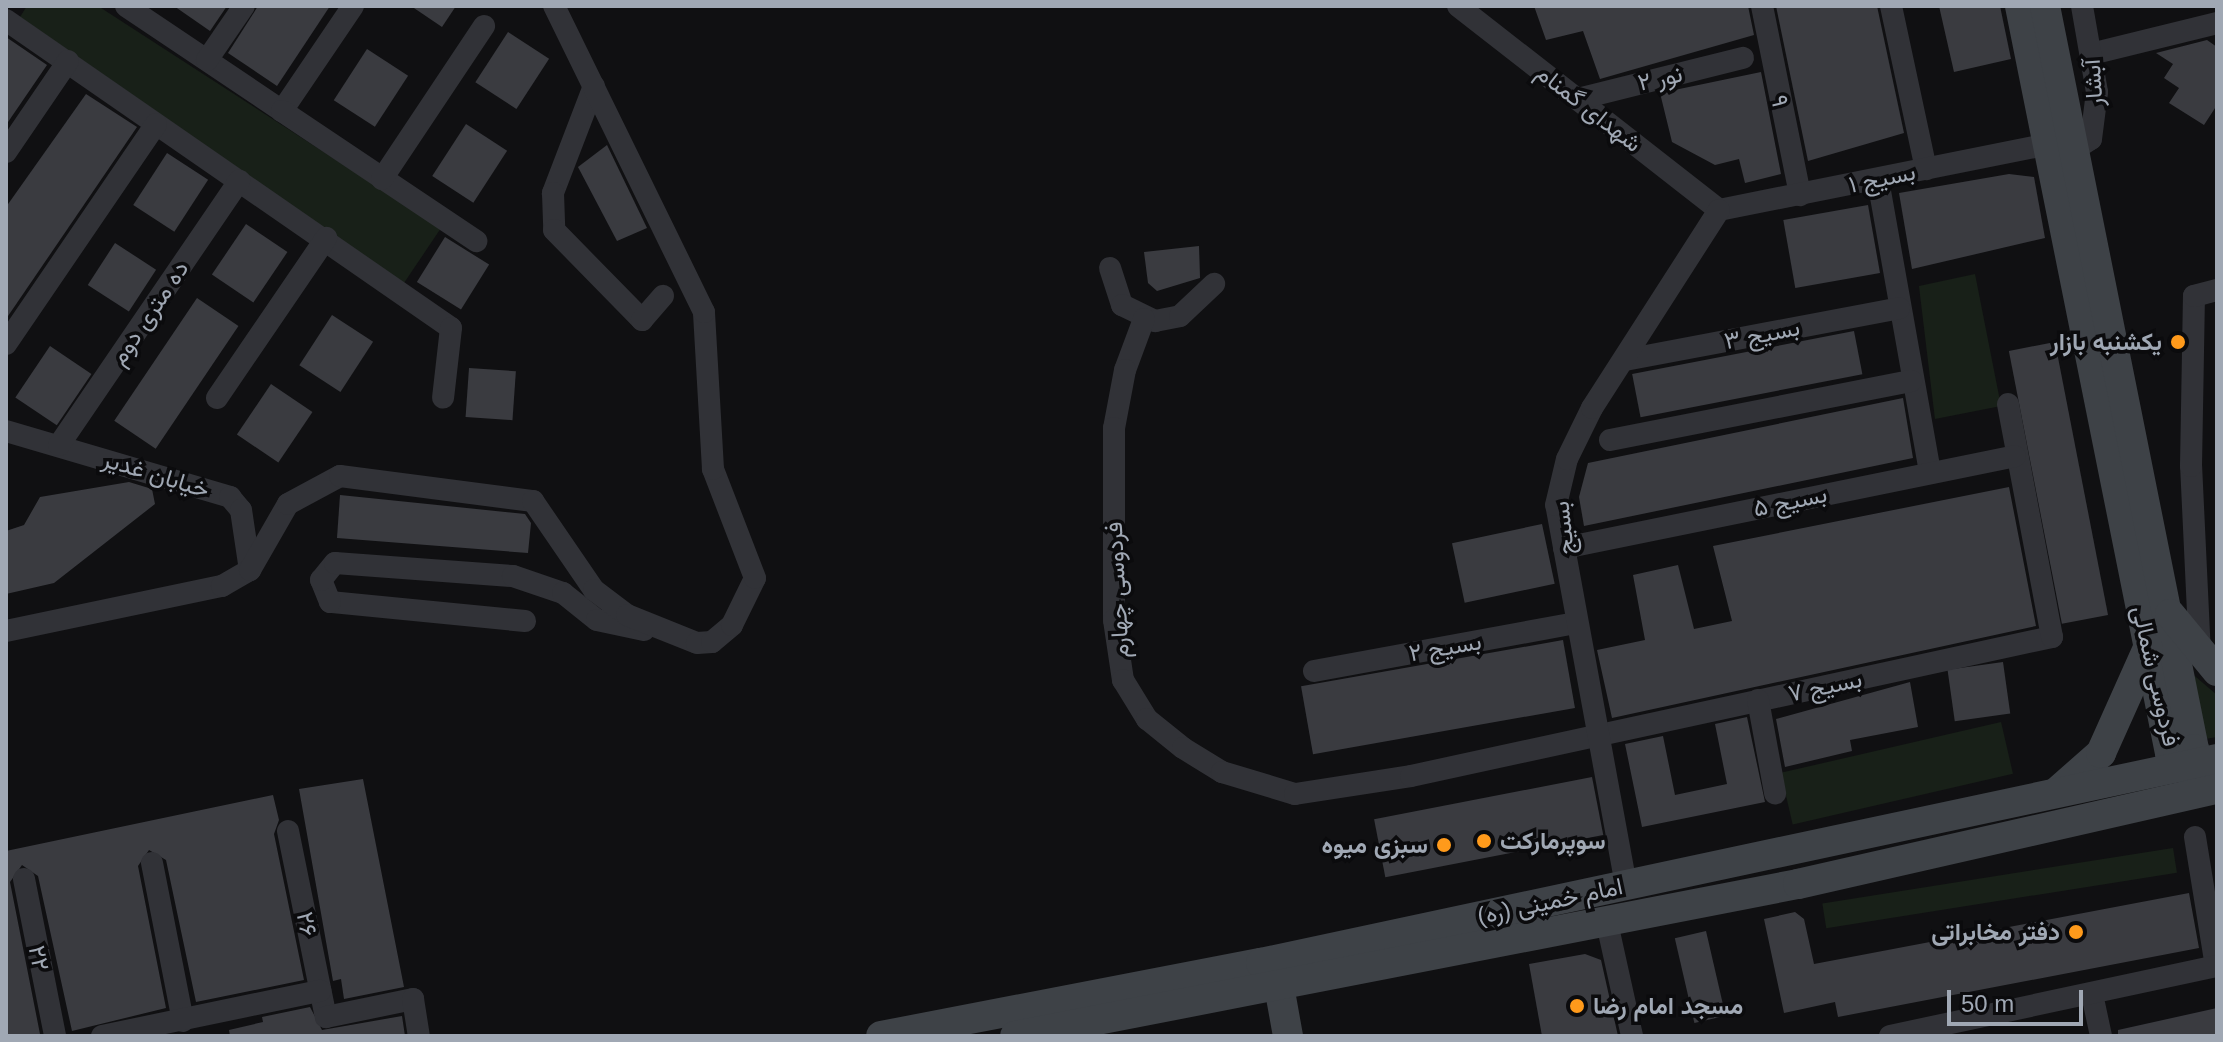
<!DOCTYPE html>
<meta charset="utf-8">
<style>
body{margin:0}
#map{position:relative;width:2223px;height:1042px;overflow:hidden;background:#101012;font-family:Arial,Vazirmatn,sans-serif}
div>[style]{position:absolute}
.green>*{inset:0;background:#182018;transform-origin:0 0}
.building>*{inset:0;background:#3a3b40;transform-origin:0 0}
.street>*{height:22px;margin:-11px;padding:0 11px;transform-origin:11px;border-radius:11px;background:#313237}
.secondary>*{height:30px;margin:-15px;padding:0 15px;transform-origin:15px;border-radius:15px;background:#3e4247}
.dots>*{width:22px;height:22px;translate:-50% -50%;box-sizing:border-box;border:4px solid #0b0b0d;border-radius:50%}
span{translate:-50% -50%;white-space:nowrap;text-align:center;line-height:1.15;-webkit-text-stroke:7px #0b0b0d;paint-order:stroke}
.street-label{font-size:24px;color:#a0a8b4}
.poi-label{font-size:24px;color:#a0a8b4;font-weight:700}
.right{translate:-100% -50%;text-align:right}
.left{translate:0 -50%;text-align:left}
.frame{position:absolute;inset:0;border:8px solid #a0a8b4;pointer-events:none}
.scale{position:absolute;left:1947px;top:990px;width:136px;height:36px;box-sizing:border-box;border:4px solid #a0a8b4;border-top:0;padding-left:10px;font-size:24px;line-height:28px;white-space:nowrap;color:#a0a8b4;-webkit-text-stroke:6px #0b0b0d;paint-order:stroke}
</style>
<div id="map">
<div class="green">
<i style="clip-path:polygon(27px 6px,98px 6px,441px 228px,404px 283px,20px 17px)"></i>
<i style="clip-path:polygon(1975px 274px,2001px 406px,1935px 419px,1919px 286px)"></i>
<i style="clip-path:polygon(2189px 671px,2217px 695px,2217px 737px,2205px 739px)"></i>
<i style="left:2001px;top:722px;width:53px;height:226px;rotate:77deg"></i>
<i style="left:2173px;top:848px;width:25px;height:355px;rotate:81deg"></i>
</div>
<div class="building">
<i style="clip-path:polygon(174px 6px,227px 6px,210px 31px)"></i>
<i style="clip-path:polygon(258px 6px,330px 6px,277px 86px,228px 53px)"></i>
<i style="clip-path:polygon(411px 6px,456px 6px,442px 27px)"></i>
<i style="clip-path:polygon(1534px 6px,1748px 6px,1754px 35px,1600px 79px,1583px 31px,1546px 40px)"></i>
<i style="clip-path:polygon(1776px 6px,1877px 6px,1904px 133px,1808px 161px)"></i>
<i style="clip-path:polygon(1939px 6px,2000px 6px,2011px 59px,1954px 72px)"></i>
<i style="left:508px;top:32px;width:49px;height:60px;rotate:33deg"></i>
<i style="clip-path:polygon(6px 37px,47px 65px,6px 125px)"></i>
<i style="clip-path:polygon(2207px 40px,2217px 47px,2217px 105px,2204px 125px,2169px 103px,2179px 88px,2164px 78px,2173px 64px,2156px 53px)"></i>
<i style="left:367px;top:49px;width:49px;height:61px;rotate:33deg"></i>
<i style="clip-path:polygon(1761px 72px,1781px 174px,1745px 183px,1739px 159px,1715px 165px,1672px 142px,1660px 93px)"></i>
<i style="clip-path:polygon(86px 94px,137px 127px,6px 319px,6px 207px)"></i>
<i style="left:466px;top:124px;width:49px;height:62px;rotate:33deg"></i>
<i style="clip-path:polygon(607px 145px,647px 228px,617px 241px,578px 167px)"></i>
<i style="left:167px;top:153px;width:49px;height:62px;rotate:33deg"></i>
<i style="clip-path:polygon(2009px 174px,2034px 177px,2045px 238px,1912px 269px,1899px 193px)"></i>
<i style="left:1868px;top:205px;width:69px;height:86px;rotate:80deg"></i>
<i style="left:246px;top:224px;width:50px;height:61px;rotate:34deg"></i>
<i style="left:445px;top:237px;width:52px;height:53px;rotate:32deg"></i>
<i style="left:115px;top:243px;width:49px;height:50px;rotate:33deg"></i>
<i style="clip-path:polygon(1199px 246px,1200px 278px,1157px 291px,1148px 283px,1144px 252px)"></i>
<i style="left:197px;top:298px;width:50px;height:148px;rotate:34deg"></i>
<i style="left:332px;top:315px;width:49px;height:60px;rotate:33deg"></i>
<i style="left:1854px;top:331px;width:44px;height:226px;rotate:79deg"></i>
<i style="left:2055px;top:342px;width:278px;height:47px;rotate:79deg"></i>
<i style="left:50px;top:346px;width:50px;height:62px;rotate:34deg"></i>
<i style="left:469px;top:368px;width:47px;height:49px;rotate:4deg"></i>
<i style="left:271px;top:384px;width:50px;height:61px;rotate:34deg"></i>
<i style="clip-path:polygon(1903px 398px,1913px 458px,1584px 526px,1579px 497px,1588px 463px)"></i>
<i style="clip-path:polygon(129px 482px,152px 489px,155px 504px,54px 583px,6px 594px,6px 531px,24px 525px,40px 497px)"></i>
<i style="clip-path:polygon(2009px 487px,2036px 626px,1612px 718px,1597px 650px,1645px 640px,1633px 575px,1678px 565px,1694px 629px,1732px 621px,1713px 546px)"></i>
<i style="clip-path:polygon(340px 495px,525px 514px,531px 523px,528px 553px,337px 538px)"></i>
<i style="left:1542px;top:524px;width:61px;height:92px;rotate:78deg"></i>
<i style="left:1563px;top:640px;width:69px;height:266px;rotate:80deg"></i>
<i style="left:2003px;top:662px;width:52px;height:56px;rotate:82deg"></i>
<i style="clip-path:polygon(1910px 682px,1918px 727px,1850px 740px,1852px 751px,1785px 767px,1776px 719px)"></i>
<i style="clip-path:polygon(1747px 717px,1765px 802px,1642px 827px,1625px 744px,1663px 736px,1675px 795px,1727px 784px,1715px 724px)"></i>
<i style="left:1592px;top:777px;width:59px;height:222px;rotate:79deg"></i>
<i style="clip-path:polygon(363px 779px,404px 987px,344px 999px,341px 979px,333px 981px,299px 789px)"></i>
<i style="clip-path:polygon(273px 795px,279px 820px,274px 834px,304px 980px,196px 1002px,166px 860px,149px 850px,138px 866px,166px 1008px,72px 1031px,38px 876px,22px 865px,10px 882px,40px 1034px,6px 1036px,6px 851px)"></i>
<i style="clip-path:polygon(2189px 893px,2199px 948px,1838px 1017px,1835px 1002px,1784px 1013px,1764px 919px,1795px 912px,1804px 919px,1814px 964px)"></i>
<i style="left:1706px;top:931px;width:87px;height:32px;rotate:77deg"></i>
<i style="clip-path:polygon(1585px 954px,1601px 960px,1618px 1036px,1542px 1036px,1529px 964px)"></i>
<i style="clip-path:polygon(310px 1007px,322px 1030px,402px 1016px,405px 1036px,230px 1036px,229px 1030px,263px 1022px,262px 1017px)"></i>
<i style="clip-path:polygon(2217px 1008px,2217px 1036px,2118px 1036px,2118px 1030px)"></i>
</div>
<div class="street">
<i style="left:126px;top:6px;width:188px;rotate:33.9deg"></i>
<i style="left:353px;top:6px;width:127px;rotate:124.1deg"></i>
<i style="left:282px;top:111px;width:234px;rotate:33.8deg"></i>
<i style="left:1458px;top:6px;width:331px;rotate:38deg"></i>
<i style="left:1762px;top:6px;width:193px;rotate:78.6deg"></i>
<i style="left:1891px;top:6px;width:167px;rotate:77.9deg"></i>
<i style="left:6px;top:20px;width:541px;rotate:34.69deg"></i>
<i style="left:451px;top:328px;width:70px;rotate:96.5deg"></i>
<i style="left:2091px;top:54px;width:130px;rotate:-13.8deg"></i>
<i style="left:207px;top:60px;width:65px;rotate:-55.6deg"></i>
<i style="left:594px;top:86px;width:115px;rotate:111deg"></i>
<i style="left:553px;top:193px;width:37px;rotate:88deg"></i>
<i style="left:554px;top:230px;width:126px;rotate:45.6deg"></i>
<i style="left:642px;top:320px;width:32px;rotate:-49deg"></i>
<i style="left:1578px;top:99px;width:170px;rotate:-14deg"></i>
<i style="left:2074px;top:150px;width:20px;rotate:-33deg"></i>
<i style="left:2091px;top:139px;width:47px;rotate:-82.7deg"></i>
<i style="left:2097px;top:92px;width:87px;rotate:-99.9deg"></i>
<i style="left:6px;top:152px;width:110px;rotate:-55.7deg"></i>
<i style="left:382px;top:179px;width:184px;rotate:-56.3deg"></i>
<i style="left:1878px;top:180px;width:297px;rotate:79.9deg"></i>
<i style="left:1719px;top:210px;width:332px;rotate:-11.3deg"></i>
<i style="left:1110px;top:268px;width:39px;rotate:72deg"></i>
<i style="left:1122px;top:305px;width:37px;rotate:26deg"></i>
<i style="left:1155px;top:321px;width:25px;rotate:-11deg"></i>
<i style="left:1180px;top:316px;width:47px;rotate:-43.3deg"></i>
<i style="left:1144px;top:319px;width:54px;rotate:110.4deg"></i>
<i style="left:1125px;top:370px;width:59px;rotate:100.7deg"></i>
<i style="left:1114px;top:428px;width:192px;rotate:90deg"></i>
<i style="left:1114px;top:620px;width:61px;rotate:81.5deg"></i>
<i style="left:1123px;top:680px;width:46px;rotate:58.4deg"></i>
<i style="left:1147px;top:719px;width:46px;rotate:38.9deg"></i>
<i style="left:1183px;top:748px;width:46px;rotate:31.6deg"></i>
<i style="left:1222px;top:772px;width:76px;rotate:16.8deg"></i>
<i style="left:1295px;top:794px;width:117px;rotate:-8.8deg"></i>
<i style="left:1411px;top:776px;width:656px;rotate:-12.24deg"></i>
<i style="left:2052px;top:637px;width:237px;rotate:-100.7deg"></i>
<i style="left:6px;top:344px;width:266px;rotate:-55.7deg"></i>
<i style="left:1625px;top:360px;width:279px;rotate:-10.7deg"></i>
<i style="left:217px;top:398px;width:194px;rotate:-55.7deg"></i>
<i style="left:6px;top:431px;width:234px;rotate:16.4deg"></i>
<i style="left:230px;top:497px;width:17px;rotate:50deg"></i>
<i style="left:241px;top:510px;width:61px;rotate:81.5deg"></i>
<i style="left:1610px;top:440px;width:307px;rotate:-11.1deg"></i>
<i style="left:59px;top:445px;width:320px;rotate:-55.7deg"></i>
<i style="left:1564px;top:548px;width:460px;rotate:-11.5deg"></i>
<i style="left:525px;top:621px;width:196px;rotate:-174.4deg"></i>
<i style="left:330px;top:602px;width:24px;rotate:-112deg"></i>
<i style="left:321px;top:580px;width:22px;rotate:-51deg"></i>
<i style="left:335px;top:563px;width:178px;rotate:4.2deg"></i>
<i style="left:513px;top:576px;width:53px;rotate:18.8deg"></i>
<i style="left:563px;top:593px;width:43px;rotate:38.5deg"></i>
<i style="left:597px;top:620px;width:48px;rotate:12deg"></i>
<i style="left:6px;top:631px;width:221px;rotate:-11.8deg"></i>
<i style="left:222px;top:586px;width:32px;rotate:-30deg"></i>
<i style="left:250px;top:570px;width:76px;rotate:-60.1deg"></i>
<i style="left:288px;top:504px;width:59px;rotate:-28.3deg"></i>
<i style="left:340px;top:476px;width:195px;rotate:7.4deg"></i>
<i style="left:533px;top:501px;width:108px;rotate:55.6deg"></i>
<i style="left:594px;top:590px;width:41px;rotate:37.1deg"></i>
<i style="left:627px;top:615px;width:75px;rotate:21.8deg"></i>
<i style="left:697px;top:643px;width:15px;rotate:-4deg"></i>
<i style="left:712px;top:642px;width:26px;rotate:-40deg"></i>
<i style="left:732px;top:625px;width:52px;rotate:-63.9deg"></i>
<i style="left:755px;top:578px;width:117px;rotate:-111.1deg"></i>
<i style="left:713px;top:469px;width:157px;rotate:-93.3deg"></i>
<i style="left:704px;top:312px;width:341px;rotate:-116.1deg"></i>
<i style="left:2200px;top:655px;width:189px;rotate:-92.7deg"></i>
<i style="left:2191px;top:466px;width:170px;rotate:-89deg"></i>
<i style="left:2194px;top:296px;width:24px;rotate:-15deg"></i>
<i style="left:1314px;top:671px;width:266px;rotate:-10.4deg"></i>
<i style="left:1758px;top:700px;width:95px;rotate:79.6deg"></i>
<i style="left:288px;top:831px;width:190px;rotate:78.5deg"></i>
<i style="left:326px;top:1017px;width:89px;rotate:-11.7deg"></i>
<i style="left:413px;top:999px;width:37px;rotate:81deg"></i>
<i style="left:2195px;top:837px;width:131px;rotate:80.8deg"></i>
<i style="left:152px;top:863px;width:161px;rotate:78.9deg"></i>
<i style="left:24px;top:879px;width:160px;rotate:78.8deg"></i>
<i style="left:1626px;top:885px;width:386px;rotate:-100.4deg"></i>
<i style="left:1556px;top:505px;width:47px;rotate:-76.6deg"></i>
<i style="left:1567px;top:459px;width:57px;rotate:-63.9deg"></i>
<i style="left:1592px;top:408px;width:235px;rotate:-57.3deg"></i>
<i style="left:1607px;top:923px;width:116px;rotate:77.5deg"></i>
<i style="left:2092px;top:994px;width:43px;rotate:77.9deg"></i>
<i style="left:102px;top:1036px;width:223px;rotate:-11.7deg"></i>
<i style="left:1890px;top:1036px;width:334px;rotate:-12.1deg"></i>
</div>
<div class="secondary">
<i style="left:2020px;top:6px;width:762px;rotate:78.65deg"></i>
<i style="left:2170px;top:753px;width:21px;rotate:43deg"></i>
<i style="left:2045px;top:6px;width:758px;rotate:78.66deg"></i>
<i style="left:2194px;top:749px;width:20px;rotate:117deg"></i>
<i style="left:2170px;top:614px;width:74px;rotate:50.5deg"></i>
<i style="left:2059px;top:790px;width:56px;rotate:-41.4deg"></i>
<i style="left:2101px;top:753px;width:115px;rotate:-65.9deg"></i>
<i style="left:1279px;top:986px;width:51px;rotate:79.8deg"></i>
<i style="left:881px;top:1036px;width:387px;rotate:-10.9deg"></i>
<i style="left:1261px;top:963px;width:978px;rotate:-12.05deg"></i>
<i style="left:1015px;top:1036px;width:798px;rotate:-10.99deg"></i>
<i style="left:1798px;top:884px;width:430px;rotate:-12.8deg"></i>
</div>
<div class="dots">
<i style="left:2178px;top:342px;background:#ff9a1b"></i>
<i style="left:1484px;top:841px;background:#ff9a1b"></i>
<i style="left:1444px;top:845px;background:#ff9a1b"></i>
<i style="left:2076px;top:932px;background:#ff9a1b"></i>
<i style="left:1577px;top:1006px;background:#ff9a1b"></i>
</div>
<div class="street-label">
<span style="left:1660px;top:78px;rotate:-13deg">نور ۲</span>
<span style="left:2093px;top:83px;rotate:-94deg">آبشار</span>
<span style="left:1780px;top:101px;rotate:78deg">۹</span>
<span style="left:1589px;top:108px;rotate:38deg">شهدای گمنام</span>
<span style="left:1882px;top:178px;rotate:-12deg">بسیج ۱</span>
<span style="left:149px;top:313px;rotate:-56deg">ده متری دوم</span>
<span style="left:1762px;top:334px;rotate:-11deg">بسیج ۳</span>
<span style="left:156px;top:474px;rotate:17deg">خیابان غدیر</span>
<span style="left:1790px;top:501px;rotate:-12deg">بسیج ۵</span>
<span style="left:1563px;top:528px;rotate:-96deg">بسیج</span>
<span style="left:1117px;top:590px;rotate:-93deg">فردوسی چهارم</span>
<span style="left:1445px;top:647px;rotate:-10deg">بسیج ۲</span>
<span style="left:2156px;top:676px;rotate:77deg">فردوسی شمالی</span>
<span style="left:1825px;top:686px;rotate:-12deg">بسیج ۷</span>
<span style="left:1550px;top:901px;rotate:-12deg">امام خمینی (ره)</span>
<span style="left:307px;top:924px;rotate:78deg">۲۶</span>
<span style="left:39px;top:958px;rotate:79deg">۲۲</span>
</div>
<div class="poi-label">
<span class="right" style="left:2162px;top:342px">یکشنبه بازار</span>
<span class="left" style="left:1500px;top:841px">سوپرمارکت</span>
<span class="right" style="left:1428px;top:845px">سبزی میوه</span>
<span class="right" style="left:2060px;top:932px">دفتر مخابراتی</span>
<span class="left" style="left:1593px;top:1006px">مسجد امام رضا</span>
</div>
<div class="frame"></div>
<div class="scale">50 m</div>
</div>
